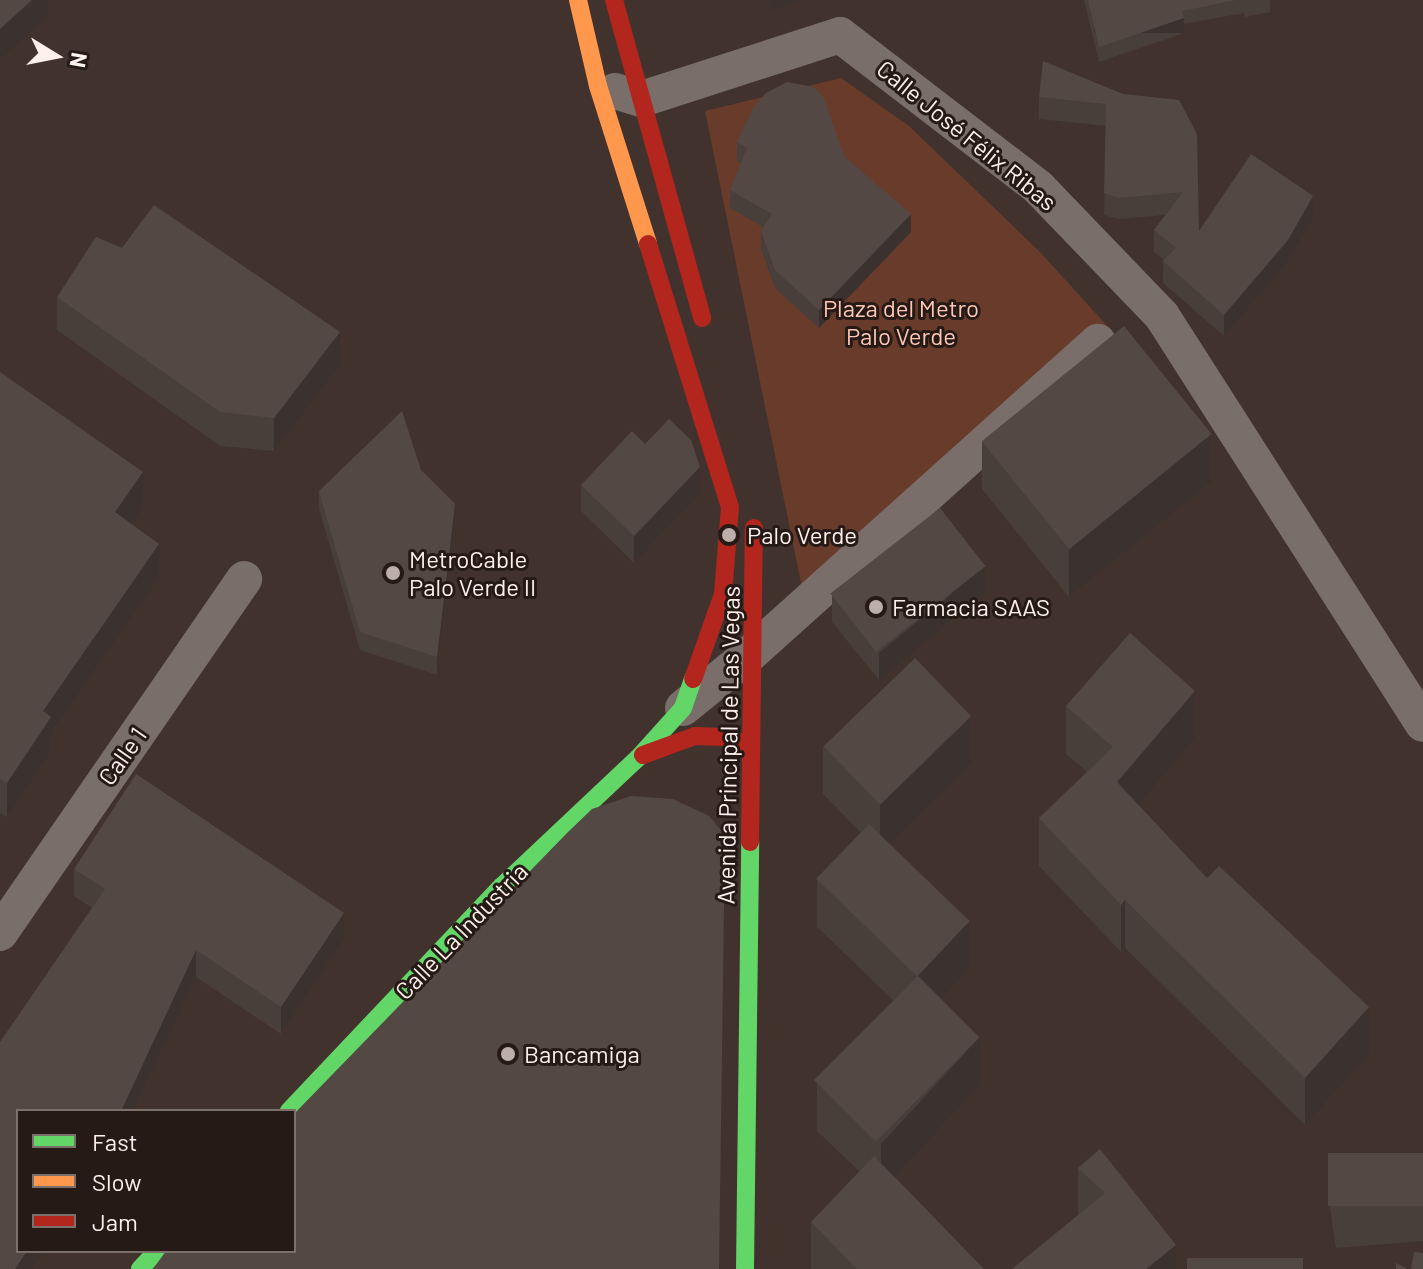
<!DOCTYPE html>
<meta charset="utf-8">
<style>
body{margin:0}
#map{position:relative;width:1423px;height:1269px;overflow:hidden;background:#41322e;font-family:Barlow,sans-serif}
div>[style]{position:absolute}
.green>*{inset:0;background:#693b2b}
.street>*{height:36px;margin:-18px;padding:0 18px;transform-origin:18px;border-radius:18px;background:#796e6a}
.fast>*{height:18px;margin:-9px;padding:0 9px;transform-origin:9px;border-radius:9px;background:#63d668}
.slow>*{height:18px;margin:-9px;padding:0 9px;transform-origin:9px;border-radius:9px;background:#ff974d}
.jam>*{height:18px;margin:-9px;padding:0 9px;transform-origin:9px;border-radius:9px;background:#b3261e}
.wall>*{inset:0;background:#483e3a}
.shaded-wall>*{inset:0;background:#3b3230;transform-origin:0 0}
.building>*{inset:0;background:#544844;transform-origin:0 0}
.dots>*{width:22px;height:22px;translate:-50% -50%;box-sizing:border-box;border:4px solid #261a16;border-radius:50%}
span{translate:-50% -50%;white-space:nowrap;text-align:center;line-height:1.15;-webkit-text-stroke:6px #261a16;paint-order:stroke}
.street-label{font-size:24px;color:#fef0eb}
.park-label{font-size:24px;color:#fec7b5}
.poi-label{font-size:24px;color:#fef0eb}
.left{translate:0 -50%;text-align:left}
.legend{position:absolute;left:16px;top:1109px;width:280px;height:144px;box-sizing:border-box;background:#261a16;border:2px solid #7c706b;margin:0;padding:10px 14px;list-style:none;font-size:24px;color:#fef0eb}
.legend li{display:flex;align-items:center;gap:16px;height:40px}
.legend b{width:40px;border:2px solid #7c706b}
.north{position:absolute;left:16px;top:16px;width:80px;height:80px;-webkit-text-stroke:6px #261a16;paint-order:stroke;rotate:100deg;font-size:22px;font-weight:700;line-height:32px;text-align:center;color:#fef0eb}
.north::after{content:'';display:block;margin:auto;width:28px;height:36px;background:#fef0eb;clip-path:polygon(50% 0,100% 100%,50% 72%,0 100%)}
</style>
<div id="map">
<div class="green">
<i style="clip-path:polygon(841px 78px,909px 126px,1040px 252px,1111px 330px,803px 593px,705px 111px)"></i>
</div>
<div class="street">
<i style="left:615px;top:91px;width:28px;rotate:17deg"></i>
<i style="left:642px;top:99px;width:208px;rotate:-17.9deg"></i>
<i style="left:840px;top:35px;width:250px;rotate:37.5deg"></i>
<i style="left:1038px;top:187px;width:179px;rotate:46.1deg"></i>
<i style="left:1162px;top:316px;width:484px;rotate:57.4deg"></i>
<i style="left:683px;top:708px;width:87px;rotate:-39deg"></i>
<i style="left:751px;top:653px;width:466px;rotate:-41.9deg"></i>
<i style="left:0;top:933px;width:430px;rotate:-55.4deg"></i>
</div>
<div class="fast">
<i style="left:289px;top:1111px;width:310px;rotate:-46.6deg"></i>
<i style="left:502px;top:886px;width:187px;rotate:-43.3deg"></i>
<i style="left:638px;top:758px;width:67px;rotate:-48deg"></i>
<i style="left:683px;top:708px;width:31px;rotate:-71deg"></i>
<i style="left:140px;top:1269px;width:25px;rotate:-47deg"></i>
<i style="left:745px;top:1269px;width:427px;rotate:-89.3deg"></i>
</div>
<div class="slow">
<i style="left:578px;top:0;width:88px;rotate:76.9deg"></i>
<i style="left:598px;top:86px;width:166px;rotate:72.4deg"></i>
</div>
<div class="jam">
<i style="left:614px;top:0;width:330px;rotate:74.5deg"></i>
<i style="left:648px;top:244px;width:275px;rotate:72.7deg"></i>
<i style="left:730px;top:507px;width:87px;rotate:94.6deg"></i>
<i style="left:723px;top:594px;width:90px;rotate:109.4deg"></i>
<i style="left:643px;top:755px;width:55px;rotate:-20.1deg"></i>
<i style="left:695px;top:736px;width:36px;rotate:2deg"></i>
<i style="left:731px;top:737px;width:23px;rotate:34deg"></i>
<i style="left:750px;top:842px;width:314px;rotate:-89.3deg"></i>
</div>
<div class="wall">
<i style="clip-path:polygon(1084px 0,1270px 0,1270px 12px,1245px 17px,1244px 13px,1184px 24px,1184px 33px,1099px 62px)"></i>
<i style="clip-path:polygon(1123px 94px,1179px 100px,1199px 231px,1313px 218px,1288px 262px,1224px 336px,1163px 283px,1163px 261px,1164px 260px,1154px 252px,1154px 230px,1165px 215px,1119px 219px,1104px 215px,1106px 126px,1039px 119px,1039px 97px)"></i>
<i style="clip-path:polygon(737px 142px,844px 156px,911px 232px,819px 328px,775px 288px,761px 249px,761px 231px,763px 227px,730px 208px,730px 190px,741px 163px,737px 161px)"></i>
<i style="clip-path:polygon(57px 297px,340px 365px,274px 451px,220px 446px,57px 330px)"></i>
<i style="clip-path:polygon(0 372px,143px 507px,131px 524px,159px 578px,51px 733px,51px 752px,7px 817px,0 813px)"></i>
<i style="clip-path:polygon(982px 441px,1211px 482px,1069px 597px,982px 489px)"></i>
<i style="clip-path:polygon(421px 470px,455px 522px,437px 675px,360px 650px,319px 509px,319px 491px)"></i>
<i style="clip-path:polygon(581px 485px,700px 494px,634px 563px,581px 511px)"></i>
<i style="clip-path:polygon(986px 592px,879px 680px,832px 622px,832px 596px)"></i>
<i style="clip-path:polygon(1066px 706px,1195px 738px,1138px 805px,1369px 1055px,1305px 1125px,1125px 948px,1121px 952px,1039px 866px,1039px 818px,1087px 772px,1066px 754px)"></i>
<i style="clip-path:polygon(823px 746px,971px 764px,890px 843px,970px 968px,941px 999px,980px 1085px,895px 1177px,984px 1269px,811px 1269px,811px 1222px,860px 1172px,817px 1131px,817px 1083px,894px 1001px,817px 927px,817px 879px,861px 833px,823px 794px)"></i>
<i style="clip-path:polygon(74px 869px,344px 939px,281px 1034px,196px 977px,133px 1111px,18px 1111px,92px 908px,74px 896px)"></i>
<i style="clip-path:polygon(1100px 1149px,1176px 1269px,1078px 1214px,1078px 1168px)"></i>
<i style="clip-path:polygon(1423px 1153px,1423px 1241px,1336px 1248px,1328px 1196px,1328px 1162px)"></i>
</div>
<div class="shaded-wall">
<i style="clip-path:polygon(32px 0,48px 0,48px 16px,0 59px,0 29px)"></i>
<i style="clip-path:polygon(770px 0,805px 0,770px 10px)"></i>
<i style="left:1184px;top:18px;width:15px;height:90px;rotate:90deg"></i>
<i style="clip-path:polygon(1313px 196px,1313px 218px,1288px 262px,1224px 336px,1224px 315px)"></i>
<i style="clip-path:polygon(911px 214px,911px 232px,819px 328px,819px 310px)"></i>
<i style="clip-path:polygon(340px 332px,340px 365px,274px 451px,274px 418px)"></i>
<i style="clip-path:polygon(1211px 434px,1211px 482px,1069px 597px,1069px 549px)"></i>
<i style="clip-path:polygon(700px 467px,700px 494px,634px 563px,634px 536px)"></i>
<i style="clip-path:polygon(143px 472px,143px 507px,115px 547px,115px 512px)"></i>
<i style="clip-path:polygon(455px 504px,455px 522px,437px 675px,437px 657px)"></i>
<i style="clip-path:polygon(159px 544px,159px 578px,51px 733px,51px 752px,7px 817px,7px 783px,43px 711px)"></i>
<i style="clip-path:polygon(986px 566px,986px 592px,879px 680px,879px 653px)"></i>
<i style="clip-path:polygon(1195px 691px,1195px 738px,1117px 830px,1117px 782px)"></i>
<i style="clip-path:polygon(971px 717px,971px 764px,880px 853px,880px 805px)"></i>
<i style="clip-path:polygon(1125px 900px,1125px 948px,1121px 952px,1121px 905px)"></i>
<i style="clip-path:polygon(344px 913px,344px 939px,281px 1034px,281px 1007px)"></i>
<i style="clip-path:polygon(970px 921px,970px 968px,918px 1024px,918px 976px)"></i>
<i style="clip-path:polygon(196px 950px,196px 977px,133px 1111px,121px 1111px)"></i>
<i style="clip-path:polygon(1369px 1007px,1369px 1055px,1305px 1125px,1305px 1078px)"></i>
<i style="clip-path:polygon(980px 1037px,980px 1085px,881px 1192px,881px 1144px)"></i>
<i style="clip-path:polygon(1176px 1245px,1176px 1269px,1146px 1269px)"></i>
<i style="clip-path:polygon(27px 1251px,44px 1251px,32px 1269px,15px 1269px)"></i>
</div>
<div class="building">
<i style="clip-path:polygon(0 0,32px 0,0 29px)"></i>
<i style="clip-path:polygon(1088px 0,1236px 0,1182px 11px,1184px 18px,1099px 47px)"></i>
<i style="clip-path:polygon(1043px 61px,1123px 94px,1179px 100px,1197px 134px,1199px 231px,1251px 154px,1313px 196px,1288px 240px,1224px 315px,1163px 261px,1176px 248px,1154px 230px,1183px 192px,1119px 198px,1104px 193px,1106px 104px,1039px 97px)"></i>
<i style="clip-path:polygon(787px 82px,814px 87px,824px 98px,844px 156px,911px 214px,819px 310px,775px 270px,761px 231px,772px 214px,730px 190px,747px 148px,737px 142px,753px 108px,766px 93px)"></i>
<i style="clip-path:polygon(154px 205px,340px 332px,274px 418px,220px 412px,57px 297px,96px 237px,122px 248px)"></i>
<i style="left:1124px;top:326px;width:139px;height:183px;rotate:51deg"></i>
<i style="clip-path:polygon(0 372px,143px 472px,115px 512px,159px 544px,43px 711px,51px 717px,7px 783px,0 779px)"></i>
<i style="clip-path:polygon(402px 411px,421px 470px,455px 504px,437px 657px,360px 632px,319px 491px)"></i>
<i style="clip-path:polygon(669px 419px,691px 440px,700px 467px,634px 536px,581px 485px,632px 431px,645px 444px)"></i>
<i style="left:940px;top:508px;width:74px;height:139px;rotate:52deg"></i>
<i style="clip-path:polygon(1130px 633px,1195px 691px,1117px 782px,1207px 878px,1219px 866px,1369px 1007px,1305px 1078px,1125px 900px,1121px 905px,1039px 818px,1113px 747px,1066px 706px)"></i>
<i style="left:915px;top:658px;width:81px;height:127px;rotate:46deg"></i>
<i style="clip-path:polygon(136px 774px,344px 913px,281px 1007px,196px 950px,121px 1111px,18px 1111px,18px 1251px,27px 1251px,15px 1269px,0 1269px,0 1042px,105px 889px,74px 869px)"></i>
<i style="clip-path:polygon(631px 796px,673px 799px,709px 816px,725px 835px,719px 1269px,153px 1269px,166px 1251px,294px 1251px,294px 1114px,567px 833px,592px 809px)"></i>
<i style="left:869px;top:824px;width:140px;height:76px;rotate:44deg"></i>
<i style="left:918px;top:976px;width:87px;height:147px;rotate:45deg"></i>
<i style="clip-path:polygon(1100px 1149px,1176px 1245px,1146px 1269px,1012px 1269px,1105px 1193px,1078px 1168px)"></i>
<i style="left:1423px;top:1153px;width:53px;height:95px;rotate:90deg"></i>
<i style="clip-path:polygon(874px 1156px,984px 1269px,857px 1269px,811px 1222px)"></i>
<i style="clip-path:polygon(1414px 1252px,1423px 1253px,1423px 1269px,1411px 1269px)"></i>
<i style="left:1187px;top:1258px;width:116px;height:11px"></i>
<i style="clip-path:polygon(1396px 1263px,1408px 1269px,1396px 1269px)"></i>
</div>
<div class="dots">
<i style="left:729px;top:535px;background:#bcaea9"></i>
<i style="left:393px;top:573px;background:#bcaea9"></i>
<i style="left:876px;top:607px;background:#bcaea9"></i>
<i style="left:508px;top:1054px;background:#bcaea9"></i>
</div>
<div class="street-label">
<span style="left:967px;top:135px;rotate:39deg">Calle José Félix Ribas</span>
<span style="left:728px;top:745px;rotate:-89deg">Avenida Principal de Las Vegas</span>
<span style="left:122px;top:756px;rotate:-55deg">Calle 1</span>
<span style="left:461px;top:931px;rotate:-46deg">Calle La Industria</span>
</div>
<div class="park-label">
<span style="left:901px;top:322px">Plaza del Metro<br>Palo Verde</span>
</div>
<div class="poi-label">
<span class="left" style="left:747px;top:535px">Palo Verde</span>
<span class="left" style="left:409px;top:573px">MetroCable<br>Palo Verde II</span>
<span class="left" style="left:892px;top:607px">Farmacia SAAS</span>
<span class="left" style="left:524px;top:1054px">Bancamiga</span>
</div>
<ul class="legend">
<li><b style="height:10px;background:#63d668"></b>Fast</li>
<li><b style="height:10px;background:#ff974d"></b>Slow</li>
<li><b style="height:10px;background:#b3261e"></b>Jam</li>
</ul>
<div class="north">N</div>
</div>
